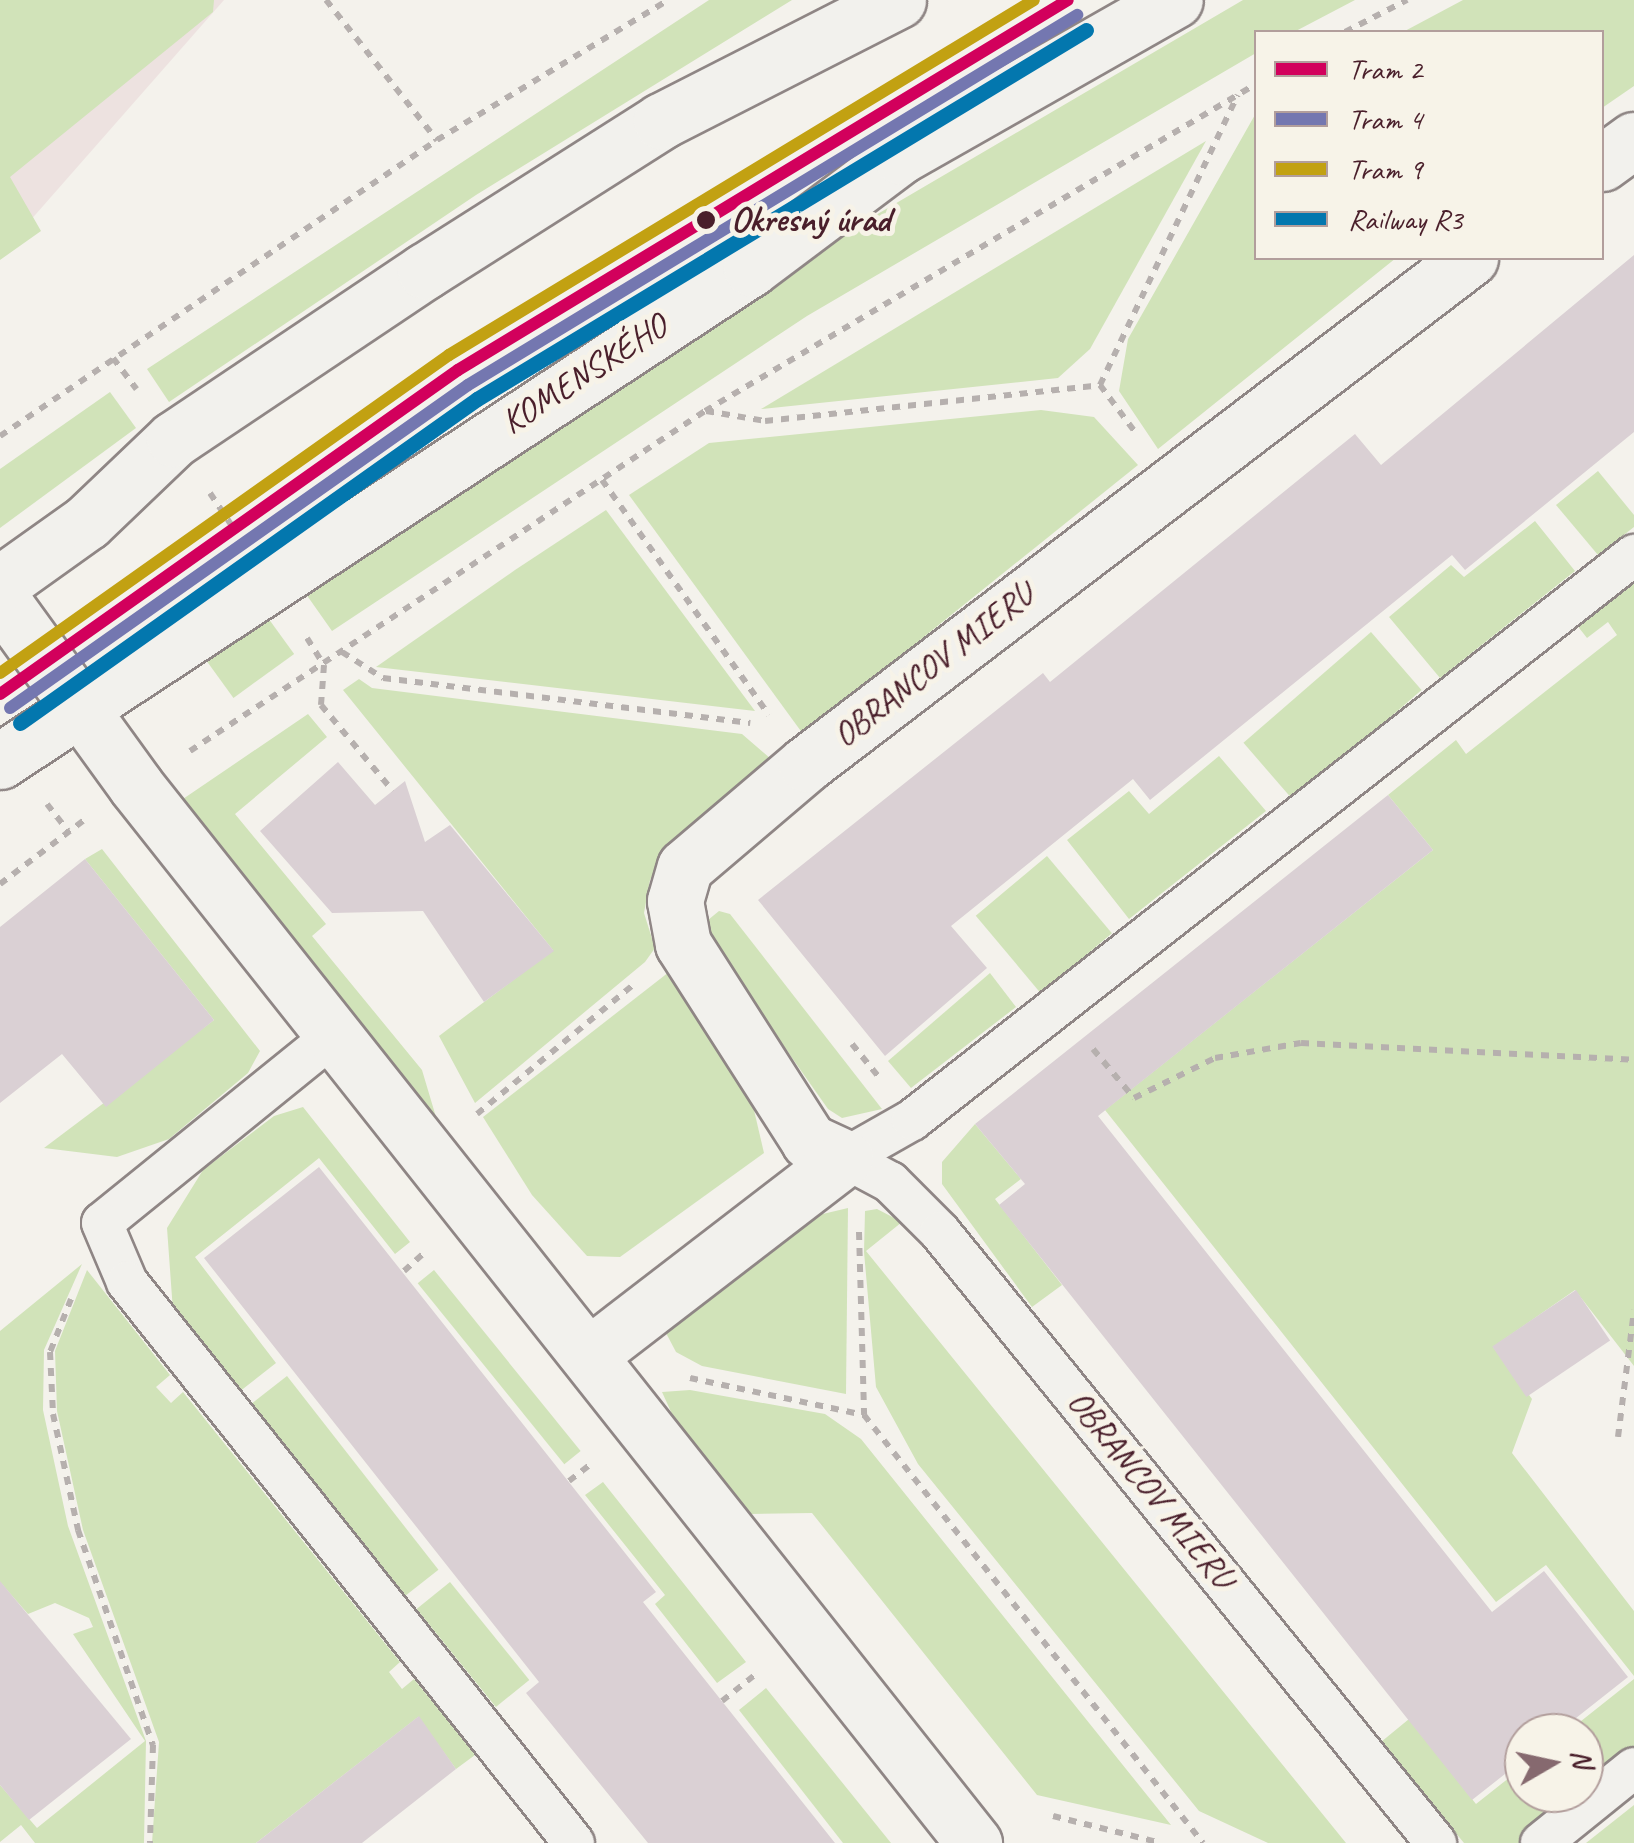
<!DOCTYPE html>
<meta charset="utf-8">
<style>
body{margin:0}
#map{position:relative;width:1634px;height:1843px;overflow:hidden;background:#f4f2ec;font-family:Caveat,sans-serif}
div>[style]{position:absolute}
.built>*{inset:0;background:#ede2e0}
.green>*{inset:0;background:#d1e3b9;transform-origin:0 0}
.building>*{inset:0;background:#dad0d4;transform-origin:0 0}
.path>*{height:6px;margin-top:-3px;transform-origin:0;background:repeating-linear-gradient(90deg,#b6b0ae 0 8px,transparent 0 16px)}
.roads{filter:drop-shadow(2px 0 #8f8685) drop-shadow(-2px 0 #8f8685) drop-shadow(0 2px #8f8685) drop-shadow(0 -2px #8f8685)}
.lane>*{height:40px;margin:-20px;padding:0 20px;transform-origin:20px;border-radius:20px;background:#f2f1ed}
.street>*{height:55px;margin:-27.5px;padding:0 27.5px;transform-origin:27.5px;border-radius:27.5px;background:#f2f1ed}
.secondary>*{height:55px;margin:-27.5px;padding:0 27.5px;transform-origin:27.5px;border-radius:27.5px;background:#f2f1ed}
.rail-1>*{height:15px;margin:-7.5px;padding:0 7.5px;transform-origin:7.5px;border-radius:7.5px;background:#0377ae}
.tram-1>*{height:12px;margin:-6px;padding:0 6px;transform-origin:6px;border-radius:6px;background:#d2005c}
.tram-2>*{height:12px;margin:-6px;padding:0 6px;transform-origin:6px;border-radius:6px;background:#7477b0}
.tram-3>*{height:12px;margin:-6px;padding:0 6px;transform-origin:6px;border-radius:6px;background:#c2a112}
.dots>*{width:28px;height:28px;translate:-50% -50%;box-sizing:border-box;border:5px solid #f7f3e8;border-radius:50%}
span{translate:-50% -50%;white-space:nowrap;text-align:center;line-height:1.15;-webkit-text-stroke:10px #f7f3e8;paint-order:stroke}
.stop-label{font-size:35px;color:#4a1f2b;font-weight:700}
.left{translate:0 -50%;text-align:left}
.street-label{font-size:35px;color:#4a1f2b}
.legend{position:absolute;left:1254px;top:30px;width:350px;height:230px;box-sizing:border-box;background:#f7f3e8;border:2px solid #b29e9c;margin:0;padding:12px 18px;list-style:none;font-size:30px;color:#4a1f2b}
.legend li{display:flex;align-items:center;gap:20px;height:50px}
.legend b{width:50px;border:2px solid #b29e9c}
.north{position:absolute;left:1504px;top:1713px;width:100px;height:100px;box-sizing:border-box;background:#f7f3e8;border:2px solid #b29e9c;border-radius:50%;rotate:81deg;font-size:28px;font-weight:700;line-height:40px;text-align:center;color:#4a1f2b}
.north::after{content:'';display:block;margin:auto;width:35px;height:45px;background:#86696f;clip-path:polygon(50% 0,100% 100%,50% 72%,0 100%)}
</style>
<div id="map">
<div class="built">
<i style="clip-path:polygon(0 0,224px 0,0 255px)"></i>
</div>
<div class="green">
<i style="clip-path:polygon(0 0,214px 0,213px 12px,10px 177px,41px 231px,0 260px)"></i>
<i style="clip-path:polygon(709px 0,792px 0,476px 195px,169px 402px,147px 369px)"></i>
<i style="clip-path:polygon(1243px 0,1355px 0,1294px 32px,1256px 32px,1256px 53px,807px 316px,332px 631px,301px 587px,770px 277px)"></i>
<i style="clip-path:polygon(1463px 0,1634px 0,1634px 86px,1602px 108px,1602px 32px,1403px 32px)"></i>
<i style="clip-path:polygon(1256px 113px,1256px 258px,1396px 258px,1158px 449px,1119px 391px,1128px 339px)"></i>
<i style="clip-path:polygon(1206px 141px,1090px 349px,1058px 378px,761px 409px)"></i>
<i style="clip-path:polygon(110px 392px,136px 428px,0 528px,0 469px)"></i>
<i style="clip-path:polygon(1041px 410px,1094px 417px,1138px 465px,803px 734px,629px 495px,709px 443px)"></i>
<i style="clip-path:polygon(1598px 471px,1634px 515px,1634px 527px,1598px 555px,1556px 505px)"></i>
<i style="clip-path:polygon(606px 510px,755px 711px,376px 667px,515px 570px)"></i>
<i style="clip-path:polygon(1535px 521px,1575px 571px,1440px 678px,1389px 617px,1451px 565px,1464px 577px)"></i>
<i style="clip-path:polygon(1634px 581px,1634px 1366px,1575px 1290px,1493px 1347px,1532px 1399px,1512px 1453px,1634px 1611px,1634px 1676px,1546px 1565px,1496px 1602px,1105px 1110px,1433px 850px,1388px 795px,1456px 740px,1466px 754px,1617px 635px,1608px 622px,1587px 638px,1576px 624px)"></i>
<i style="left:263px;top:611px;width:53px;height:75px;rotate:54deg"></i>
<i style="left:1371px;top:632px;width:77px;height:169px;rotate:49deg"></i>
<i style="clip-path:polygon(359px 679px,372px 688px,742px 734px,771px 759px,665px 852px,650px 880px,644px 913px,655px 948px,645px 962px,475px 1103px,439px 1036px,553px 950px,343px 690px)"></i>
<i style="clip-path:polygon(308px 714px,327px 737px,235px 814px,326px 924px,312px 936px,422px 1070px,436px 1117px,180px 801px)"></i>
<i style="clip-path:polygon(1219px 756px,1266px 811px,1129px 919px,1067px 840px,1129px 791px,1149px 814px)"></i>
<i style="clip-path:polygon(102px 849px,260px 1051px,248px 1073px,169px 1139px,117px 1157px,44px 1148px,214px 1020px,85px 859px)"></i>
<i style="left:1047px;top:856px;width:101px;height:93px;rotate:50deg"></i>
<i style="clip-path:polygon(719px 911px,730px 914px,882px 1109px,842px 1118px,828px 1109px,714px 947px,708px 920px)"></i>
<i style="clip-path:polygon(669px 972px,750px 1093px,764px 1153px,620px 1257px,587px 1256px,532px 1195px,483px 1117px)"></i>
<i style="clip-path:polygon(990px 973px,1016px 1007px,911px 1088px,888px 1061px)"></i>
<i style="clip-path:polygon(303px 1107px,410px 1242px,395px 1254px,319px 1158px,195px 1257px,276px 1363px,239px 1392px,173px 1311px,167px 1228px,203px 1170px,274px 1116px)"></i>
<i style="clip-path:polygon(975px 1124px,1021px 1179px,995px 1199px,1062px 1285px,1032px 1307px,942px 1184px,942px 1162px)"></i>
<i style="clip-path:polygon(848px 1208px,846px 1394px,702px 1366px,676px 1352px,666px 1333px,679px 1316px,806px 1218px)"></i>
<i style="clip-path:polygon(877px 1209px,902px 1222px,866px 1251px,1346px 1843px,1268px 1843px,1199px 1811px,918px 1464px,876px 1387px,864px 1252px,865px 1211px)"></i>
<i style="clip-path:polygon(82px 1264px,44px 1350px,43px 1410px,68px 1526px,146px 1741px,144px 1843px,35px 1843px,21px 1825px,0 1842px,0 1785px,37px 1828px,145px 1741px,73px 1634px,93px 1627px,89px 1618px,55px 1603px,28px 1614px,0 1582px,0 1331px)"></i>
<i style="clip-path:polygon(87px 1270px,170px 1375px,156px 1387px,171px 1403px,183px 1392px,400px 1662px,389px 1672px,402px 1689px,414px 1679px,475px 1755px,456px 1769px,418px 1717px,256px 1843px,152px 1843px,159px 1742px,83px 1530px,57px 1411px,55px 1351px)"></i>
<i style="left:434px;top:1270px;width:233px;height:21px;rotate:51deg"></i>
<i style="left:287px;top:1376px;width:246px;height:46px;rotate:52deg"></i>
<i style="clip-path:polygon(690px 1390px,825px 1414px,861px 1439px,1171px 1825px,1037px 1795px,812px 1513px,750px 1514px,677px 1425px,662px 1392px)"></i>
<i style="clip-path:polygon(603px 1482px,746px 1662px,717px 1683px,655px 1604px,665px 1595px,585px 1495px)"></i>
<i style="left:450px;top:1582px;width:126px;height:43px;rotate:51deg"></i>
<i style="clip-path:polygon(1634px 1679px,1634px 1753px,1526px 1843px,1464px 1843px,1381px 1742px,1409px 1719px,1476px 1804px,1524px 1766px,1524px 1793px,1584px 1793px,1584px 1733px,1566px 1733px)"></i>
<i style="clip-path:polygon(766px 1688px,891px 1843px,843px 1843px,739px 1710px)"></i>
<i style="clip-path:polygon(1634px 1805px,1634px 1843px,1586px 1843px)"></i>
</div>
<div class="building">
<i style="clip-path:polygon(1634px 255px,1634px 432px,1465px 570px,1452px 555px,1150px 800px,1133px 779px,951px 926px,987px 968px,885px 1056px,758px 900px,1043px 673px,1050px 682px,1355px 434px,1381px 465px)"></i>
<i style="clip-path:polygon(338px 762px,375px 805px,405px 781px,425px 842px,450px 825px,554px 951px,484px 1002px,423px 911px,332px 913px,260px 831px)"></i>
<i style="clip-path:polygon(1388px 795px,1433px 850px,1098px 1116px,1492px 1612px,1544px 1571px,1628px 1677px,1557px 1733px,1524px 1733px,1524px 1759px,1472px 1800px,999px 1205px,1025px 1184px,975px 1124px)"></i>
<i style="clip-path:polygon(85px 859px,214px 1020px,106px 1107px,62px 1054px,0 1103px,0 927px)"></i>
<i style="clip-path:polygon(319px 1167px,656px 1592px,643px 1602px,835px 1843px,648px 1843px,526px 1693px,539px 1682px,204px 1258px)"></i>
<i style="left:1576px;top:1290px;width:61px;height:101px;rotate:56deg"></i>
<i style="clip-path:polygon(0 1581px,131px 1739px,29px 1820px,0 1785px)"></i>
<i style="clip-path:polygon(419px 1716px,456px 1769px,362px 1843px,256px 1843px)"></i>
</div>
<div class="path">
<i style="left:326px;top:0;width:179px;rotate:51.6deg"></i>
<i style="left:1345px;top:32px;width:70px;rotate:-27.3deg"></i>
<i style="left:113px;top:358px;width:39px;rotate:53deg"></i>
<i style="left:1100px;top:385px;width:59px;rotate:53.3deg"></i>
<i style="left:706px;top:411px;width:60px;rotate:9.6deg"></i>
<i style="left:765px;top:421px;width:337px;rotate:-6.1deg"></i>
<i style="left:1100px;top:385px;width:321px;rotate:-64.6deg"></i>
<i style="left:0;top:436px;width:528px;rotate:-34.11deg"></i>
<i style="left:437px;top:140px;width:270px;rotate:-31.2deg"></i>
<i style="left:602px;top:480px;width:288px;rotate:54.6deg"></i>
<i style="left:210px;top:493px;width:47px;rotate:56.3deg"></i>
<i style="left:307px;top:638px;width:32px;rotate:58deg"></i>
<i style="left:324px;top:665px;width:40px;rotate:94.3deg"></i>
<i style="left:321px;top:705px;width:112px;rotate:50.1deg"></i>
<i style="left:342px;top:652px;width:49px;rotate:32.4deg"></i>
<i style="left:383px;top:678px;width:370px;rotate:7deg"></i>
<i style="left:190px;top:751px;width:617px;rotate:-33.43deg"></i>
<i style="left:705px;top:411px;width:641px;rotate:-30.69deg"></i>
<i style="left:47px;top:804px;width:34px;rotate:52deg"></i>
<i style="left:0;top:884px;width:106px;rotate:-37.3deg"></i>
<i style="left:852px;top:1044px;width:41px;rotate:50.9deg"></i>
<i style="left:1093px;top:1049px;width:64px;rotate:50.1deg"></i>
<i style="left:1134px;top:1098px;width:90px;rotate:-26.3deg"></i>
<i style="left:1215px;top:1058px;width:87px;rotate:-9.9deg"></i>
<i style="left:1301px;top:1043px;width:333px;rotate:2.9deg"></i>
<i style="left:477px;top:1114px;width:202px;rotate:-39.6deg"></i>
<i style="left:859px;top:1232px;width:183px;rotate:88.4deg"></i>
<i style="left:864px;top:1415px;width:546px;rotate:51.62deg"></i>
<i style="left:404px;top:1271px;width:28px;rotate:-42deg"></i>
<i style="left:71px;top:1299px;width:57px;rotate:111.6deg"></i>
<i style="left:50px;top:1352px;width:62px;rotate:87.2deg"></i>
<i style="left:53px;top:1414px;width:119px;rotate:77.8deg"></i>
<i style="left:78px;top:1530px;width:228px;rotate:70.8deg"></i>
<i style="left:153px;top:1745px;width:98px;rotate:91.8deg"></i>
<i style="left:690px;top:1378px;width:178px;rotate:12deg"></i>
<i style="left:1618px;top:1437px;width:128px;rotate:-82.8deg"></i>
<i style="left:569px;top:1481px;width:28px;rotate:-38deg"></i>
<i style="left:722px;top:1701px;width:43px;rotate:-38.5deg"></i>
<i style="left:1053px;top:1816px;width:111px;rotate:14deg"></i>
</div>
<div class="roads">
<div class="lane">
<i style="left:333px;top:1036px;width:297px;rotate:141deg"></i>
<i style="left:102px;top:1223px;width:64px;rotate:67deg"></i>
<i style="left:127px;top:1282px;width:717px;rotate:51.45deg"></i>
<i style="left:845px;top:1158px;width:77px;rotate:-29.6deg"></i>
<i style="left:912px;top:1120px;width:917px;rotate:-38.04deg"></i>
<i style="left:845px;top:1158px;width:51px;rotate:28.1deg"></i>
<i style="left:890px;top:1182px;width:71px;rotate:45deg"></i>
<i style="left:940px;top:1232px;width:787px;rotate:50.93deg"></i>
<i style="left:1541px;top:1843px;width:119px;rotate:-38.9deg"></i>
</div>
<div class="street">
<i style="left:1602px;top:163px;width:39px;rotate:-36deg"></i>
<i style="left:0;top:598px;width:232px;rotate:54.1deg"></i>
<i style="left:136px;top:786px;width:1349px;rotate:51.59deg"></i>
<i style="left:845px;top:1158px;width:40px;rotate:-155deg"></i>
<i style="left:809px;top:1141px;width:234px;rotate:-122.6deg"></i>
<i style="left:683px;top:944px;width:44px;rotate:-100.5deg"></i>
<i style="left:675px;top:901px;width:35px;rotate:-74deg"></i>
<i style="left:685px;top:867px;width:159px;rotate:-40.4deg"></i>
<i style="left:806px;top:764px;width:835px;rotate:-37.31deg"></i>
<i style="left:589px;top:1355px;width:323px;rotate:-37.6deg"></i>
</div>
<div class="secondary">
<i style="left:0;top:584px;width:107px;rotate:-35.5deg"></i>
<i style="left:87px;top:522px;width:120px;rotate:-43.7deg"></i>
<i style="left:174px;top:439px;width:302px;rotate:-33.8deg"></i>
<i style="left:425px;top:271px;width:280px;rotate:-32.4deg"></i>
<i style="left:661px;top:121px;width:266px;rotate:-27deg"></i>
<i style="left:0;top:761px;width:898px;rotate:-33.28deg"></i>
<i style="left:751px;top:268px;width:186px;rotate:-36.9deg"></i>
<i style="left:900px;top:156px;width:316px;rotate:-29.6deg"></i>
</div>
</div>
<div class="rail-1">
<i style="left:20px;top:723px;width:560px;rotate:-35.34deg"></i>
<i style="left:477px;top:399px;width:712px;rotate:-31.21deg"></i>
</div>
<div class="tram-1">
<i style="left:0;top:694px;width:561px;rotate:-35.28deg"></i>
<i style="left:458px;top:370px;width:713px;rotate:-31.24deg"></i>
</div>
<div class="tram-2">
<i style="left:10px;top:708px;width:560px;rotate:-35.19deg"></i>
<i style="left:468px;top:385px;width:713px;rotate:-31.28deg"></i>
</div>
<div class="tram-3">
<i style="left:0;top:673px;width:550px;rotate:-35.31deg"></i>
<i style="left:449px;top:355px;width:684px;rotate:-31.25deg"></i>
</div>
<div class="dots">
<i style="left:706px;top:220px;background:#4a1f2b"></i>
</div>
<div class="stop-label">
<span class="left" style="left:731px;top:220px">Okresný úrad</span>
</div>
<div class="street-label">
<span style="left:584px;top:374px;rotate:-33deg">KOMENSKÉHO</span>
<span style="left:933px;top:665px;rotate:-38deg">OBRANCOV MIERU</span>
<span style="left:1151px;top:1489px;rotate:51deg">OBRANCOV MIERU</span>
</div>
<ul class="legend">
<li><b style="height:12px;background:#d2005c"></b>Tram 2</li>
<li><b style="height:12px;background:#7477b0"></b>Tram 4</li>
<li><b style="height:12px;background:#c2a112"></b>Tram 9</li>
<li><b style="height:12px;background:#0377ae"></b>Railway R3</li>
</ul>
<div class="north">N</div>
</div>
